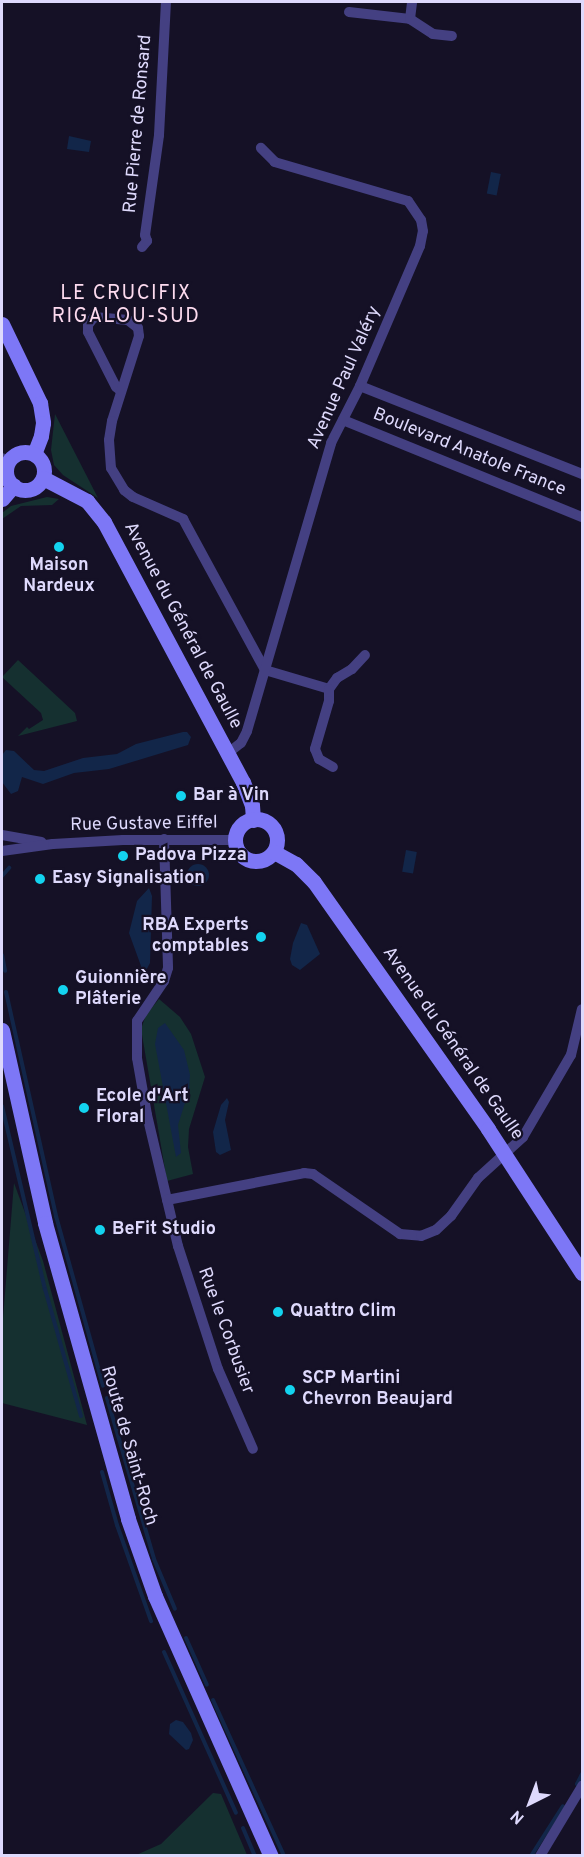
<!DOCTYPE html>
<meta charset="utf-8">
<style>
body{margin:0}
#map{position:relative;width:584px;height:1857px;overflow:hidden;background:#151126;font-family:Overpass,sans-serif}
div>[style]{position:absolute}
.green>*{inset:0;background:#153030}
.water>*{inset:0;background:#122649;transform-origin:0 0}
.round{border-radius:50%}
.stream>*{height:4px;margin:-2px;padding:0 2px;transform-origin:2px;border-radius:2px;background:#122649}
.street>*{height:10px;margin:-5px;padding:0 5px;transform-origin:5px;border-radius:5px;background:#444082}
.secondary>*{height:15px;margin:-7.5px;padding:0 7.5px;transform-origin:7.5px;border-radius:7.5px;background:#7d77f6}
.secondary>.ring{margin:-7.5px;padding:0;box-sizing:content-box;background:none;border:15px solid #7d77f6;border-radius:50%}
.dots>*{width:16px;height:16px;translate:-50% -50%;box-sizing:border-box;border:3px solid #151126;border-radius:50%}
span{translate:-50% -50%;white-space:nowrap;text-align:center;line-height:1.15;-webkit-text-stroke:4.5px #151126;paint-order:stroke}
.street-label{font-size:18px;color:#ded9fc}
.poi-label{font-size:18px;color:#ded9fc;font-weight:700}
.left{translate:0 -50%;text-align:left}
.right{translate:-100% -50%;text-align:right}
.neighbourhood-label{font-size:20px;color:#fddbef;letter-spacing:1.5px}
.frame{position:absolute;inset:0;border:3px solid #ded9fc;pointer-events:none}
.north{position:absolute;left:500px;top:1773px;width:60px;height:60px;-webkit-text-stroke:4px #151126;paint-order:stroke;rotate:222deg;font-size:16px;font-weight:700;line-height:24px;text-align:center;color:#ded9fc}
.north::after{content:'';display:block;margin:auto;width:21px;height:27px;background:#ded9fc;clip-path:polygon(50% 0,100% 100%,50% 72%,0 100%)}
</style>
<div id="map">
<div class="green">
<i style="clip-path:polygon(55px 414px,98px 498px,63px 475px,54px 465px,51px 450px)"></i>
<i style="clip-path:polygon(47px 497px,59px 499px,52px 505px,21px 506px,2px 519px,2px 513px,11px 506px)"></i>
<i style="clip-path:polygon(18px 660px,75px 713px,77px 721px,18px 736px,27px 727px,29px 729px,43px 720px,41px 713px,2px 677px)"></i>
<i style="clip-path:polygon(159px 999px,180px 1017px,191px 1034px,205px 1077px,189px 1129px,188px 1147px,193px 1174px,167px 1181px,141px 1029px,146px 1015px)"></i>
<i style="clip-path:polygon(14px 1183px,43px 1261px,87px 1425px,2px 1403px,2px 1330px)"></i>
<i style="clip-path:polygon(213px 1793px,221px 1794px,247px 1855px,136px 1855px,161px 1844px)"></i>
</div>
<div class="water">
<i style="clip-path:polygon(69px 136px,91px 141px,89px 152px,67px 149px)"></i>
<i style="left:491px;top:172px;width:10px;height:22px;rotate:11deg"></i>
<i style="clip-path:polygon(183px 732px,187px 732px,191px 737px,188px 745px,109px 769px,74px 773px,43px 784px,22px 777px,18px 791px,11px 794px,2px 782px,2px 755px,6px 750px,14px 751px,34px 770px,44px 771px,83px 758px,117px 754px,136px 744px)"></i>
<i style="left:406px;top:850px;width:11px;height:22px;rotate:10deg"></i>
<i class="round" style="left:187px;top:864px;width:22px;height:22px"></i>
<i style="clip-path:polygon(149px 888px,152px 896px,150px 963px,142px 978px,139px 974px,141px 966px,129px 933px,137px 901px)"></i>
<i style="clip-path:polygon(301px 923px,307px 925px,320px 954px,300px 970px,292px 965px,290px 959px,293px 943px)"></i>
<i style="clip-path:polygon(165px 1023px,184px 1050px,190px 1075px,189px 1090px,178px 1125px,181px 1153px,176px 1157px,155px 1044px,158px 1028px)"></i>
<i style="clip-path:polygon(227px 1098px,229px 1102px,225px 1120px,231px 1150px,220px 1155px,216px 1152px,213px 1132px,221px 1105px)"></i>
<i style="clip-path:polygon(176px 1720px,183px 1722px,191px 1733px,193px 1740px,189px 1749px,186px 1750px,169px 1734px,170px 1724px)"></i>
</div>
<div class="stream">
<i style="left:2px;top:876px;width:11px;rotate:-49deg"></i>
<i style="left:2px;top:955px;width:16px;rotate:79deg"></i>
<i style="left:6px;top:992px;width:230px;rotate:77.4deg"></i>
<i style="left:56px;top:1216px;width:176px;rotate:74.5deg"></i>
<i style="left:2px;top:1106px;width:188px;rotate:76.8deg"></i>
<i style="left:45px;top:1289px;width:132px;rotate:74.2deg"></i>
<i style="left:107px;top:1398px;width:168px;rotate:73.7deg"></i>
<i style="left:154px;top:1559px;width:54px;rotate:67.2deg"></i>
<i style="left:102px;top:1472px;width:55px;rotate:74.2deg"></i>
<i style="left:117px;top:1525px;width:102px;rotate:70.5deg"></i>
<i style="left:186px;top:1638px;width:51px;rotate:65.9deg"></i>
<i style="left:164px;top:1652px;width:176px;rotate:65.9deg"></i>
<i style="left:213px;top:1700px;width:171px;rotate:65.5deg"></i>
<i style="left:577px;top:1784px;width:11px;rotate:-63deg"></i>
<i style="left:243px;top:1828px;width:30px;rotate:67deg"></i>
<i style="left:531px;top:1856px;width:59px;rotate:-57.4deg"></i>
</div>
<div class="street">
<i style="left:349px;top:12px;width:61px;rotate:6.5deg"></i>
<i style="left:410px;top:19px;width:17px;rotate:-83deg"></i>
<i style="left:410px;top:19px;width:27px;rotate:33deg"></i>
<i style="left:433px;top:34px;width:19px;rotate:6deg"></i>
<i style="left:142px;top:247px;width:8px;rotate:-50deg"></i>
<i style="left:147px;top:241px;width:6px;rotate:-108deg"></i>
<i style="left:145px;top:235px;width:101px;rotate:-82deg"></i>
<i style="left:159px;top:135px;width:133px;rotate:-87deg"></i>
<i style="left:360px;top:386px;width:239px;rotate:21.6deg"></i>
<i style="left:121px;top:391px;width:6px;rotate:-141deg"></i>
<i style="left:116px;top:387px;width:62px;rotate:-117deg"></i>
<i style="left:88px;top:332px;width:7px;rotate:-90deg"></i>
<i style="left:88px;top:325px;width:10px;rotate:-53deg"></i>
<i style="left:94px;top:317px;width:34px;rotate:5deg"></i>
<i style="left:128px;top:320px;width:13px;rotate:39deg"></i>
<i style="left:138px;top:328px;width:8px;rotate:83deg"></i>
<i style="left:139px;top:336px;width:89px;rotate:107.6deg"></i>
<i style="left:112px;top:421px;width:19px;rotate:99deg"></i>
<i style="left:109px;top:440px;width:28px;rotate:86deg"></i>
<i style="left:111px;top:468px;width:26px;rotate:59deg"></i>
<i style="left:124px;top:490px;width:11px;rotate:38deg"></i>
<i style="left:133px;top:497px;width:55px;rotate:23.7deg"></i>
<i style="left:183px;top:519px;width:172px;rotate:61.5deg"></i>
<i style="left:265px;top:670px;width:67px;rotate:16.5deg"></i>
<i style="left:329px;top:689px;width:14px;rotate:-54deg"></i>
<i style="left:337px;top:678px;width:17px;rotate:-31deg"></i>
<i style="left:352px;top:669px;width:19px;rotate:-47deg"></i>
<i style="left:343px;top:420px;width:258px;rotate:22.1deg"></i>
<i style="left:2px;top:458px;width:8px;rotate:23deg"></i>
<i style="left:329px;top:689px;width:12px;rotate:90deg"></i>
<i style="left:329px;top:701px;width:50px;rotate:106.3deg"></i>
<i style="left:315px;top:749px;width:11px;rotate:68deg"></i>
<i style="left:319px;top:759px;width:16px;rotate:30deg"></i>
<i style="left:228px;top:753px;width:16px;rotate:-38deg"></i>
<i style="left:241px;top:743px;width:13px;rotate:-63deg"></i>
<i style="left:247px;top:731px;width:300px;rotate:-73.7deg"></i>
<i style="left:331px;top:443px;width:64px;rotate:-63deg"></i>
<i style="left:360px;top:386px;width:152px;rotate:-66.8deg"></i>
<i style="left:420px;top:246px;width:15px;rotate:-79deg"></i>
<i style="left:423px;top:231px;width:11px;rotate:-100deg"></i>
<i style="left:421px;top:220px;width:23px;rotate:-124deg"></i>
<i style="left:408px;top:201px;width:139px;rotate:-163.7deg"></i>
<i style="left:275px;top:162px;width:20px;rotate:-135deg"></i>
<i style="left:2px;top:835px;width:40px;rotate:10deg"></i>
<i style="left:164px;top:839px;width:129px;rotate:88.2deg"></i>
<i style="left:168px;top:968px;width:14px;rotate:107deg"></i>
<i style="left:164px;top:981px;width:48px;rotate:124deg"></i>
<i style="left:137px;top:1021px;width:37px;rotate:90deg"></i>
<i style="left:137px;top:1058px;width:58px;rotate:80deg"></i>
<i style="left:147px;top:1115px;width:135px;rotate:76.7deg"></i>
<i style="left:178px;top:1246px;width:129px;rotate:72deg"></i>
<i style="left:218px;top:1369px;width:87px;rotate:66.4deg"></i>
<i style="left:2px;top:851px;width:51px;rotate:-7.8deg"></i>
<i style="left:53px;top:844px;width:70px;rotate:-3.3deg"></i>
<i style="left:123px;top:840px;width:112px"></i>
<i style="left:167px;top:1200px;width:140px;rotate:-11.1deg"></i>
<i style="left:304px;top:1173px;width:9px;rotate:6deg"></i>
<i style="left:313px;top:1174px;width:106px;rotate:34.6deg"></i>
<i style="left:400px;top:1234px;width:21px;rotate:5deg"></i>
<i style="left:421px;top:1236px;width:16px;rotate:-22deg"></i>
<i style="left:436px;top:1230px;width:21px;rotate:-43deg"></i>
<i style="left:451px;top:1216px;width:47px;rotate:-54.6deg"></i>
<i style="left:478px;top:1178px;width:61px;rotate:-42.3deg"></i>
<i style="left:523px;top:1137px;width:95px;rotate:-59.7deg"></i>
<i style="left:571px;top:1055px;width:47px;rotate:-76.6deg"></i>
<i style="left:540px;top:1856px;width:82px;rotate:-59deg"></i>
</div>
<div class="secondary">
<i style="left:2px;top:324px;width:88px;rotate:64.3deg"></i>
<i style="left:40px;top:403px;width:20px;rotate:81deg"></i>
<i style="left:43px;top:423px;width:13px;rotate:99deg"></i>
<i style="left:41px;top:436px;width:19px;rotate:111deg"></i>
<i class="ring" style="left:6px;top:452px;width:23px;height:23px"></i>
<i style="left:43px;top:478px;width:50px;rotate:27.6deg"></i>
<i style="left:87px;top:501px;width:27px;rotate:51deg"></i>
<i style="left:104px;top:522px;width:295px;rotate:61.9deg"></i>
<i style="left:243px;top:782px;width:25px;rotate:69deg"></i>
<i style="left:252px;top:805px;width:15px;rotate:86deg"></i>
<i style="left:2px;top:499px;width:18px;rotate:-49deg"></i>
<i class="ring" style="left:235px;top:819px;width:27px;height:27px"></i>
<i style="left:274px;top:852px;width:25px;rotate:29deg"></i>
<i style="left:296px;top:864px;width:25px;rotate:45deg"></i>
<i style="left:314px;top:882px;width:302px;rotate:54.8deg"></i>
<i style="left:488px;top:1129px;width:172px;rotate:56.9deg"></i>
<i style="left:2px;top:1030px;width:198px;rotate:77.4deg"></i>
<i style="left:45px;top:1223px;width:307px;rotate:74.3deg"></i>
<i style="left:128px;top:1519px;width:82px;rotate:70.7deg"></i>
<i style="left:155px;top:1596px;width:285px;rotate:66deg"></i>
</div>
<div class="dots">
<i style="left:59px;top:547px;background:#13d3ef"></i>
<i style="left:181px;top:796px;background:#13d3ef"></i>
<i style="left:123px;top:856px;background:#13d3ef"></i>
<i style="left:40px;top:879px;background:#13d3ef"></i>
<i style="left:261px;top:937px;background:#13d3ef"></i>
<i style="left:63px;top:990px;background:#13d3ef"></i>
<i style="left:84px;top:1108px;background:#13d3ef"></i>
<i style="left:100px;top:1230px;background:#13d3ef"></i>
<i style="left:278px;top:1312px;background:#13d3ef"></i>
<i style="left:290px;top:1390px;background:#13d3ef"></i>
</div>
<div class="street-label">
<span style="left:139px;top:124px;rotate:-85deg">Rue Pierre de Ronsard</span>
<span style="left:345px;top:378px;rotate:-66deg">Avenue Paul Valéry</span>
<span style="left:469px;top:453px;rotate:22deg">Boulevard Anatole France</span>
<span style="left:182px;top:626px;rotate:62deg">Avenue du Général de Gaulle</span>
<span style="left:144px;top:825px;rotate:-1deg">Rue Gustave Eiffel</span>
<span style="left:452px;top:1044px;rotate:55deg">Avenue du Général de Gaulle</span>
<span style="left:225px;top:1331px;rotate:70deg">Rue le Corbusier</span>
<span style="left:128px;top:1446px;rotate:74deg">Route de Saint-Roch</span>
</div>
<div class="poi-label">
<span style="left:59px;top:577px">Maison<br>Nardeux</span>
<span class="left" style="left:193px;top:796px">Bar à Vin</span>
<span class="left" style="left:135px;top:856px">Padova Pizza</span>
<span class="left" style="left:52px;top:879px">Easy Signalisation</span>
<span class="right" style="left:249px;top:937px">RBA Experts<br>comptables</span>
<span class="left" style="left:75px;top:990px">Guionnière<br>Plâterie</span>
<span class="left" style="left:96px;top:1108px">Ecole d'Art<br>Floral</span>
<span class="left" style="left:112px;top:1230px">BeFit Studio</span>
<span class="left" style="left:290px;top:1312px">Quattro Clim</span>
<span class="left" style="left:302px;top:1390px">SCP Martini<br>Chevron Beaujard</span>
</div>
<div class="neighbourhood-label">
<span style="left:126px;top:306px">LE CRUCIFIX<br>RIGALOU-SUD</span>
</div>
<div class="frame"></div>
<div class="north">N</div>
</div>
